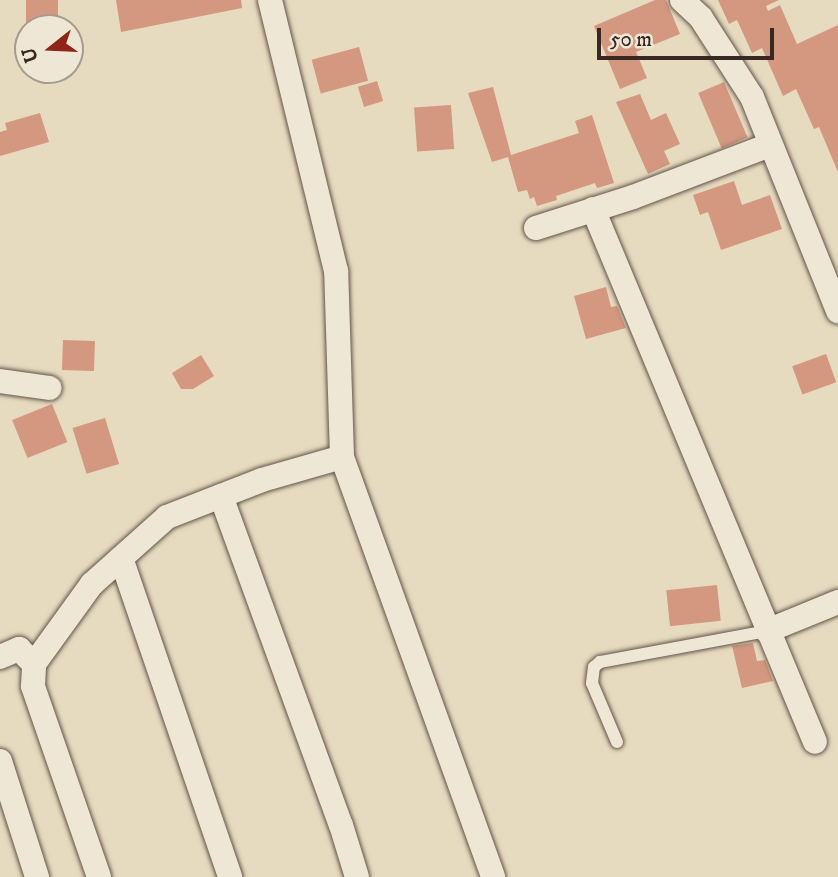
<!DOCTYPE html>
<style>
body{margin:0}
#map{position:relative;width:838px;height:877px;overflow:hidden;background:#e6dabf;font-family:"IM FELL DW Pica",serif}
div>[style]{position:absolute}
[style*='--x']{left:calc(var(--x)*1px);top:calc(var(--y)*1px);width:calc(var(--w)*1px);rotate:calc(var(--a)*1deg)}
.building>*{inset:0;background:#d49780;transform-origin:0 0}
.roads{filter:drop-shadow(0 0 2px #645448) drop-shadow(0 0 2px #645448)}
.lane>*{height:12px;margin:-6px;padding:0 6px;transform-origin:6px;border-radius:6px;background:#efe7d5}
.street>*{height:24px;margin:-12px;padding:0 12px;transform-origin:12px;border-radius:12px;background:#efe7d5}
span{translate:-50% -50%;white-space:nowrap;text-align:center;line-height:1.15;-webkit-text-stroke:5px #efe7d5;paint-order:stroke}
.north{position:absolute;left:14px;top:14px;width:70px;height:70px;box-sizing:border-box;background:#efe7d5;border:2px solid #a69b8d;border-radius:50%;rotate:252deg;font-size:19px;font-weight:700;line-height:28px;text-align:center;color:#382821}
.north::after{content:'';display:block;margin:auto;width:24px;height:32px;background:#8f2418;clip-path:polygon(50% 0,100% 100%,50% 72%,0 100%)}
.scale{position:absolute;left:597px;top:28px;width:177px;height:32px;box-sizing:border-box;border:4px solid #382821;border-top:0;padding-left:9px;font-size:21px;line-height:24px;white-space:nowrap;color:#382821;-webkit-text-stroke:5px #efe7d5;paint-order:stroke}
</style>
<div id="map">
<div class="building">
<div style="left:26px;top:0;width:32px;height:28px"></div>
<div style="clip-path:polygon(116px 0,241px 0,242px 8px,121px 32px)"></div>
<div style="clip-path:polygon(655px 0,666px 0,680px 34px,636px 52px,647px 78px,620px 89px,594px 26px)"></div>
<div style="clip-path:polygon(718px 0,779px 0,766px 6px,768px 11px,780px 5px,797px 44px,838px 25px,838px 172px,819px 127px,814px 129px,796px 89px,783px 96px,762px 48px,752px 53px,737px 20px,729px 24px)"></div>
<div style="left:359px;top:47px;width:35px;height:49px;rotate:75deg"></div>
<div style="left:377px;top:81px;width:21px;height:20px;rotate:73deg"></div>
<div style="left:724px;top:82px;width:60px;height:28px;rotate:67deg"></div>
<div style="clip-path:polygon(493px 87px,511px 155px,579px 133px,575px 121px,592px 115px,614px 183px,597px 188px,595px 183px,556px 196px,557px 200px,537px 206px,534px 197px,530px 199px,527px 190px,518px 192px,508px 157px,492px 162px,468px 93px)"></div>
<div style="clip-path:polygon(640px 94px,651px 120px,666px 113px,680px 144px,664px 151px,670px 164px,648px 174px,616px 102px)"></div>
<div style="left:451px;top:105px;width:44px;height:37px;rotate:86deg"></div>
<div style="clip-path:polygon(40px 113px,49px 142px,0 156px,0 132px,7px 130px,5px 123px)"></div>
<div style="clip-path:polygon(734px 181px,742px 205px,770px 195px,782px 229px,721px 250px,708px 212px,700px 215px,693px 195px)"></div>
<div style="clip-path:polygon(606px 287px,611px 307px,617px 306px,626px 328px,586px 339px,574px 296px)"></div>
<div style="left:63px;top:340px;width:32px;height:30px;rotate:2deg"></div>
<div style="left:826px;top:354px;width:30px;height:36px;rotate:70deg"></div>
<div style="clip-path:polygon(201px 355px,214px 376px,193px 389px,181px 389px,172px 373px)"></div>
<div style="left:52px;top:404px;width:41px;height:43px;rotate:68deg"></div>
<div style="left:105px;top:418px;width:48px;height:34px;rotate:73deg"></div>
<div style="left:717px;top:585px;width:36px;height:51px;rotate:84deg"></div>
<div style="clip-path:polygon(753px 643px,757px 661px,765px 660px,773px 681px,742px 688px,732px 646px)"></div>
</div>
<div class="roads">
<div class="lane">
<div style="--x:617;--y:742;--w:64;--a:-113"></div>
<div style="--x:592;--y:683;--w:16;--a:-83"></div>
<div style="--x:594;--y:667;--w:8;--a:-40"></div>
<div style="--x:600;--y:662;--w:170;--a:-10.5"></div>
</div>
<div class="street">
<div style="--x:682;--y:0;--w:26;--a:43"></div>
<div style="--x:701;--y:18;--w:94;--a:57.2"></div>
<div style="--x:752;--y:97;--w:231;--a:68.1"></div>
<div style="--x:593;--y:209;--w:577;--a:67.39"></div>
<div style="--x:536;--y:228;--w:102;--a:-17.7"></div>
<div style="--x:633;--y:197;--w:147;--a:-20.8"></div>
<div style="--x:0;--y:381;--w:50;--a:8"></div>
<div style="--x:342;--y:457;--w:446;--a:70.2"></div>
<div style="--x:221;--y:496;--w:350;--a:70"></div>
<div style="--x:341;--y:825;--w:54;--a:72.9"></div>
<div style="--x:121;--y:558;--w:337;--a:71.1"></div>
<div style="--x:767;--y:631;--w:77;--a:-22.2"></div>
<div style="--x:0;--y:657;--w:21;--a:-23"></div>
<div style="--x:19;--y:649;--w:21;--a:45"></div>
<div style="--x:0;--y:761;--w:122;--a:72.3"></div>
<div style="--x:99;--y:877;--w:202;--a:-109.1"></div>
<div style="--x:33;--y:686;--w:22;--a:-87"></div>
<div style="--x:34;--y:664;--w:99;--a:-54.1"></div>
<div style="--x:92;--y:584;--w:101;--a:-41.8"></div>
<div style="--x:167;--y:517;--w:102;--a:-21.3"></div>
<div style="--x:262;--y:480;--w:83;--a:-16"></div>
<div style="--x:342;--y:457;--w:186;--a:-91.8"></div>
<div style="--x:336;--y:271;--w:279;--a:-103.7"></div>
</div>
</div>
<div class="north">U</div>
<div class="scale">50 m</div>
</div>
